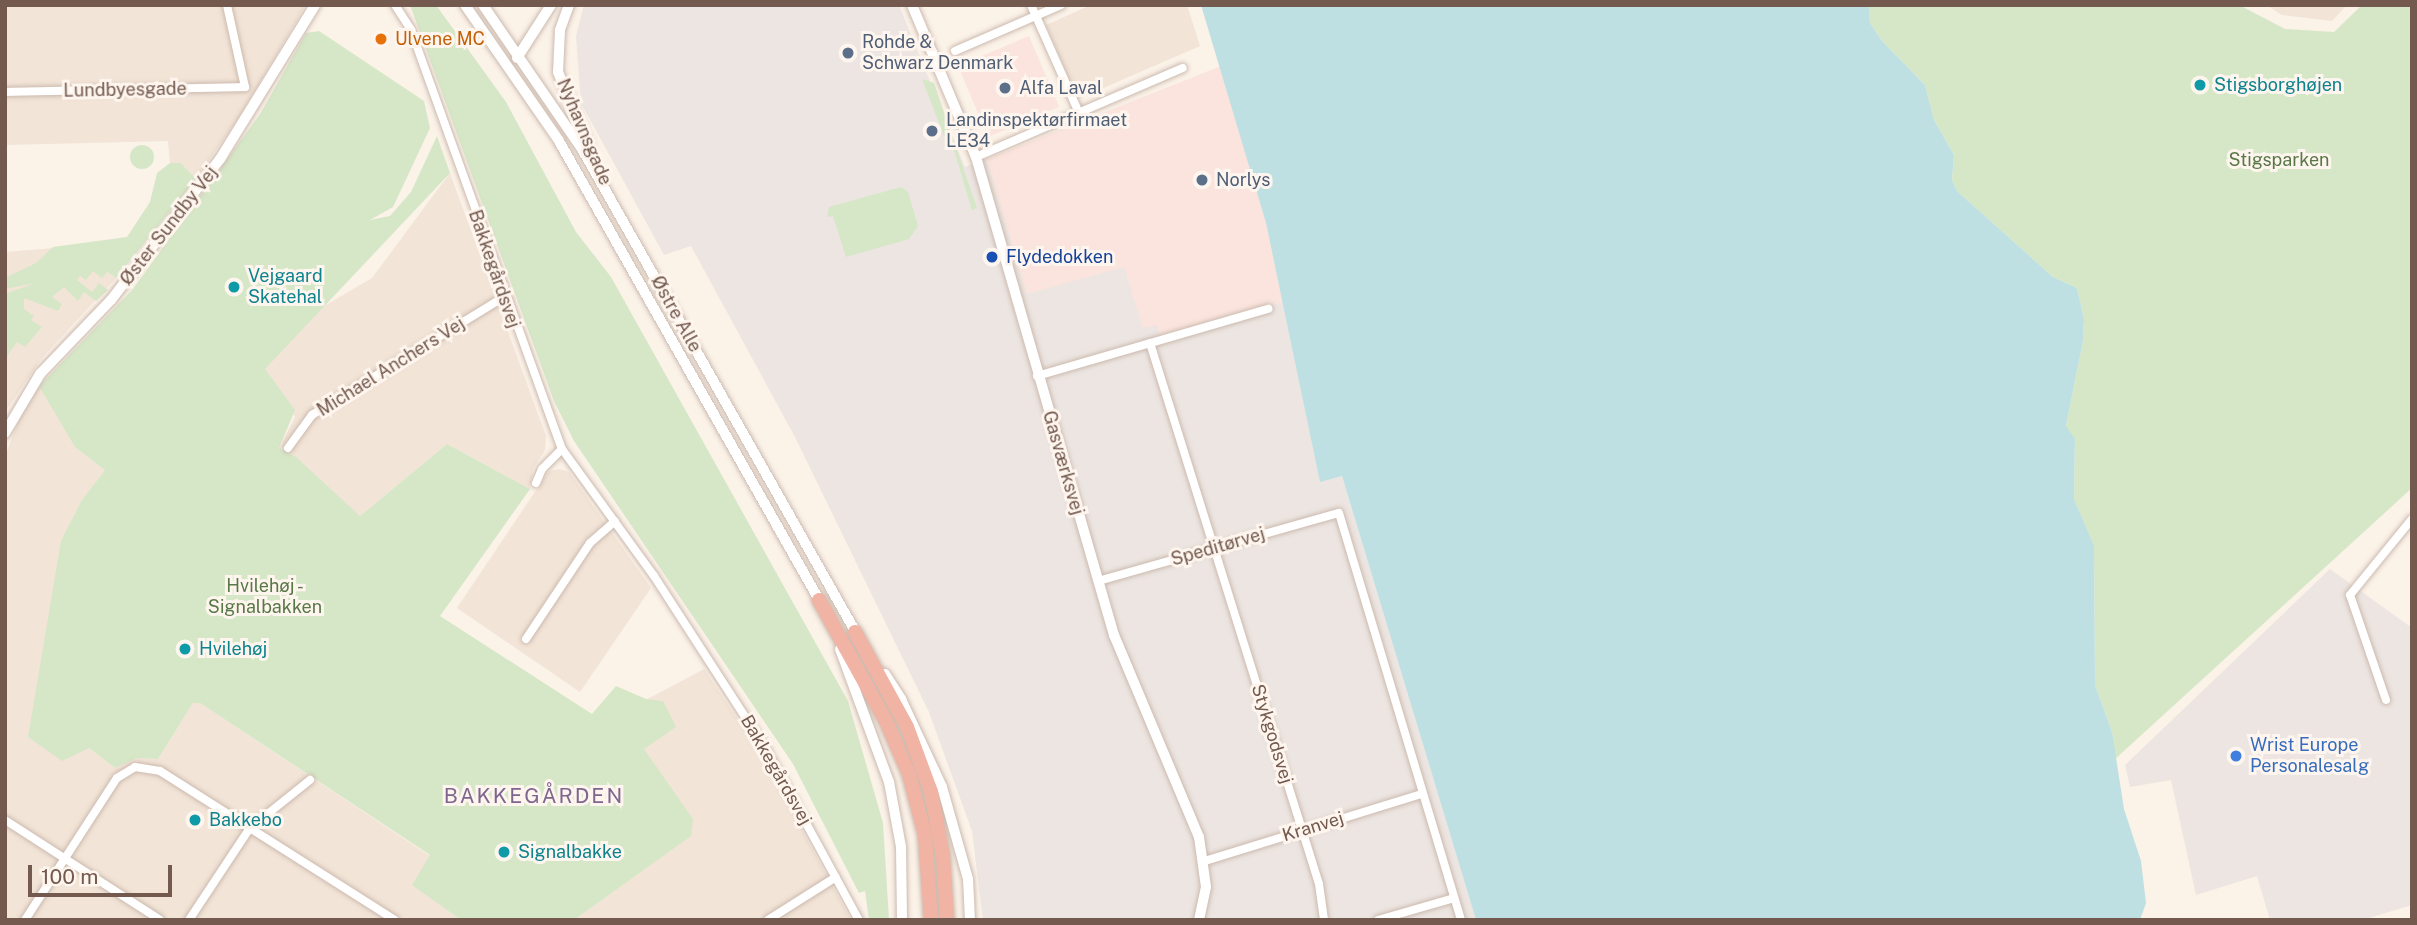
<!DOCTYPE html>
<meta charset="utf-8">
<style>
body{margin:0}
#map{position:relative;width:2417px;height:925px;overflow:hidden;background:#fbf2e8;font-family:"Public Sans",sans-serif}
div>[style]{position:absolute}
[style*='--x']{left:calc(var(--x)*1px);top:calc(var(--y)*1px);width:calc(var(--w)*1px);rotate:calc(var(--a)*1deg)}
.residential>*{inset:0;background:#f2e4d7}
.commercial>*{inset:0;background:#fae4dd;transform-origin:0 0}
.industrial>*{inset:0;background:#ece5e1}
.green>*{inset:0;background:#d6e7c7}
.round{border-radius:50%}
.water>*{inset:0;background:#bee0e3}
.roads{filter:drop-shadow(0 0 2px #ccbaaf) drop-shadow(0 0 2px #ccbaaf)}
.street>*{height:8px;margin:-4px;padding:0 4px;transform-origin:4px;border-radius:4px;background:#fff}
.secondary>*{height:10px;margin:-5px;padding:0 5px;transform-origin:5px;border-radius:5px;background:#fff}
.highway>*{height:14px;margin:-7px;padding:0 7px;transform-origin:7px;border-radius:7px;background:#f0b3a4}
.dots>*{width:19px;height:19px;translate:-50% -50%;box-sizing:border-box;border:4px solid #fef6ee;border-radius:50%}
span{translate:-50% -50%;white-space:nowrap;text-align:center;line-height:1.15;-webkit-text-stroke:6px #fef6ee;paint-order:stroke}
.food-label{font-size:18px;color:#c56008}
.left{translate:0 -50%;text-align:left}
.service-label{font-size:18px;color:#4e5e75}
.culture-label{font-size:18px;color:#0d838f}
.street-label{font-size:18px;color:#73594e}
.park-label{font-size:18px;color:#587847}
.transit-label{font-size:18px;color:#164399}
.shop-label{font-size:18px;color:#366cbe}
.quarter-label{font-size:21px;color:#7e668e;letter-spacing:2px}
.frame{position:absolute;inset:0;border:7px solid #73594e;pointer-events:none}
.scale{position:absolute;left:28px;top:865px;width:144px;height:32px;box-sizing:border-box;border:4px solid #73594e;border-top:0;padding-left:9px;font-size:21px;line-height:24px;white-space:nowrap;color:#73594e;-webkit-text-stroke:5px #fef6ee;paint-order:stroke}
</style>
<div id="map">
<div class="residential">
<div style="clip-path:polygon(5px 5px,306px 5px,239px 117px,196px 179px,181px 163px,170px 163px,168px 141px,5px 145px)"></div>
<div style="clip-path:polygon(1091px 5px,1187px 5px,1200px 46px,1078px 99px,1046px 25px)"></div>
<div style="clip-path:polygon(2266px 5px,2347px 5px,2332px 21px,2282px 15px)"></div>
<div style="clip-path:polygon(450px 173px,546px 436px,545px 450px,533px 469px,530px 489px,447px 444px,360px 516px,279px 448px,295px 417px,264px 369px,309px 315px,372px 278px)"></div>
<div style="clip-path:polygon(67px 247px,116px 278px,41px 359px,5px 412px,5px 252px)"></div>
<div style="clip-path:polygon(39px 386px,55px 404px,75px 447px,106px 469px,82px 501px,89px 748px,115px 768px,137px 758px,158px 759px,193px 703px,200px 703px,430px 856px,413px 885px,461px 920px,5px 920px,5px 456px,25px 405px)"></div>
<div style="clip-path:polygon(560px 469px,569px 472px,651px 588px,580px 692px,457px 608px,549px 471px)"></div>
<div style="clip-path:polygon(704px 669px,761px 755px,851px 920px,574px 920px,690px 836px,639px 742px,644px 701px)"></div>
</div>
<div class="commercial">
<div style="left:1029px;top:36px;width:77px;height:77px;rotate:67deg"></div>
<div style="clip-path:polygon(1221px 66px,1266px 223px,1283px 302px,1160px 337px,1143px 328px,1124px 268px,1027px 295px,987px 159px)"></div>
</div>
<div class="industrial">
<div style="clip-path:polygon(584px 5px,899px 5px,965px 167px,987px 159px,1027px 294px,1124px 267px,1143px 328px,1157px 325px,1160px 336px,1283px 302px,1320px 481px,1342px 476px,1476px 920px,983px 920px,972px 831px,929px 712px,795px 437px,691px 246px,664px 255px,581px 103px,576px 36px)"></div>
<div style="clip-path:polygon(2330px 569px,2412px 628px,2412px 905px,2362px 920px,2270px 920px,2257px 876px,2196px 895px,2171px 780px,2130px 787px,2125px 765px)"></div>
</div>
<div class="green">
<div style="clip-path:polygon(410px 5px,436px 5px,506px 102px,576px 232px,611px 277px,848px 701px,883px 823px,889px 920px,869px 920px,865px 891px,859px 893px,793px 764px,574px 441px,554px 401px)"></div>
<div style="clip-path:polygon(1869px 5px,2239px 5px,2285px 29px,2334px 32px,2362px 5px,2412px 5px,2412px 488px,2114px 760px,2112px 732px,2095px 685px,2094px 547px,2074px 499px,2075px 447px,2066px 426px,2083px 341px,2084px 319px,2077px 288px,2053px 277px,1957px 191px,1952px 180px,1954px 155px,1934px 120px,1925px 85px,1882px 41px,1870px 23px)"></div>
<div style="clip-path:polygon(319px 31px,424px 101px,430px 128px,393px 207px,370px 220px,390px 216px,411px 192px,437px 136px,450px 173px,265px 369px,295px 410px,279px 448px,296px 457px,360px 516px,447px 444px,530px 489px,440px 616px,592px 714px,616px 686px,646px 699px,663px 701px,676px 727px,644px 749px,693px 819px,691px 836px,574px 920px,461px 920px,412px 885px,430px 855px,200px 703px,193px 703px,158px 759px,137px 758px,115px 768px,89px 748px,62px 761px,28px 737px,61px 541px,82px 500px,105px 470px,75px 447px,39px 386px,133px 289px,260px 114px,306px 33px)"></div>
<div style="clip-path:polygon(922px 79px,934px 83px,977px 208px,972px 210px,951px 140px,946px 141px)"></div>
<div class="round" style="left:130px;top:145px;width:24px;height:24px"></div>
<div style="clip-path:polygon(170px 163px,181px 163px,196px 179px,116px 278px,107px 272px,102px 278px,93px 271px,86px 280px,80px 276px,77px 280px,92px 292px,99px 283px,108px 290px,96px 301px,84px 292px,78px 301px,64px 287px,52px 297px,62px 304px,58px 311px,24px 298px,24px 309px,34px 316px,31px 320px,42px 327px,25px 347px,17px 342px,5px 359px,5px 294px,35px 283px,5px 289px,5px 278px,36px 263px,53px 247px,127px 237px,150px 202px,157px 173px)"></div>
<div style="clip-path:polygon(901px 187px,908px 192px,918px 226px,909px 239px,846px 257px,833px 216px,827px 217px,829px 207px)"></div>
</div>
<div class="water">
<div style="clip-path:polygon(1201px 5px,1869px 5px,1870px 23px,1882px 41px,1925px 85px,1934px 120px,1954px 155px,1952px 180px,1957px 191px,2053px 277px,2077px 288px,2084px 319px,2083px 341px,2066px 426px,2075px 439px,2074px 499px,2094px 546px,2095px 685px,2112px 732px,2124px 809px,2141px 861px,2146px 903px,2140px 920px,1476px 920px,1342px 476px,1320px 482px,1266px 223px)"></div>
</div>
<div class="roads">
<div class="street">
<div style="--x:395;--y:5;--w:30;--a:57"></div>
<div style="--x:411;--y:30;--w:445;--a:70.2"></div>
<div style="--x:562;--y:449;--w:157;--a:54.1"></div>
<div style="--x:654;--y:576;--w:202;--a:57.1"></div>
<div style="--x:764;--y:746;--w:198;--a:61.4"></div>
<div style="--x:1031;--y:5;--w:118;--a:66"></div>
<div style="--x:955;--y:51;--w:116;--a:-23.5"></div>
<div style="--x:5;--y:92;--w:240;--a:-1.2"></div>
<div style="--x:245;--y:87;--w:84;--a:-102.4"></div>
<div style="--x:976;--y:157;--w:225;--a:-23.3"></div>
<div style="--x:1150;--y:343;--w:567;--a:72.65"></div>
<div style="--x:1319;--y:884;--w:36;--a:82"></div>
<div style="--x:1037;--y:376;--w:241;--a:-16.2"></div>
<div style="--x:288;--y:448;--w:41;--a:-54"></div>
<div style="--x:312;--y:415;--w:225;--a:-31.6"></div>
<div style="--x:536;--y:483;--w:15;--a:-67"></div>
<div style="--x:542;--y:469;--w:28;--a:-45"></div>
<div style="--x:1098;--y:581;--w:250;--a:-15.8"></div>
<div style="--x:1339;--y:513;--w:425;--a:73.3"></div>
<div style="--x:526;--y:639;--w:115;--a:-56.3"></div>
<div style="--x:590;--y:543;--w:33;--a:-41"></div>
<div style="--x:2386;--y:700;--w:111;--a:-108.9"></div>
<div style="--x:2350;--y:595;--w:98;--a:-50.8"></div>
<div style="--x:5;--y:820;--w:184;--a:32.8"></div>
<div style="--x:1205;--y:861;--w:226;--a:-17.2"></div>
<div style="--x:25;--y:920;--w:169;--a:-57.1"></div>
<div style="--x:117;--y:778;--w:21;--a:-31"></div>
<div style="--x:135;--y:767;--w:25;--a:9"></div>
<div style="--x:160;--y:771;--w:278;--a:32.4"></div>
<div style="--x:189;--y:920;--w:110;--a:-56.5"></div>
<div style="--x:250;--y:828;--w:77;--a:-38.7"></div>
<div style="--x:768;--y:920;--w:80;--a:-32.3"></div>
<div style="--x:1378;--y:920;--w:79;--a:-16.1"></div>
</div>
<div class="secondary">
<div style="--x:465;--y:5;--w:165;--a:55.3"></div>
<div style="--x:559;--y:141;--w:533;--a:60.45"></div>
<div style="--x:483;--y:5;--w:175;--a:55.5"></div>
<div style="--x:582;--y:149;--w:562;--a:60.47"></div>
<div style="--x:569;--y:5;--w:27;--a:110"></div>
<div style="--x:560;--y:30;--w:42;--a:92.7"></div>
<div style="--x:558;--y:72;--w:82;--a:67.8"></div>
<div style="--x:912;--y:5;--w:165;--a:67.2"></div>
<div style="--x:976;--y:157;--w:498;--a:73.9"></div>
<div style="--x:1114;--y:635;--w:219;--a:67.2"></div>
<div style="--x:1199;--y:837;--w:50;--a:82"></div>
<div style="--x:1206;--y:887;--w:34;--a:102"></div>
<div style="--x:517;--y:58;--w:63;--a:-57.3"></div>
<div style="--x:5;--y:433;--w:69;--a:-59.3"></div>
<div style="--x:40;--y:374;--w:103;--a:-46.2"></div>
<div style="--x:111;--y:300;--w:178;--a:-52.3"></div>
<div style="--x:220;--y:159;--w:181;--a:-58.3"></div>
<div style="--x:840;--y:649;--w:142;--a:69.8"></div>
<div style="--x:889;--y:782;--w:66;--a:79.5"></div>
<div style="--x:901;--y:847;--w:73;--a:89.2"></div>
<div style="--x:885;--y:674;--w:30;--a:57"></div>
<div style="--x:901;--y:699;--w:97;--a:65"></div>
<div style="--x:942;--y:787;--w:96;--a:74.2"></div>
<div style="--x:968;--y:879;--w:41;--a:87.2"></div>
</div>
<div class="highway">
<div style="--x:819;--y:600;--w:138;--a:61"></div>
<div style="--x:886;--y:721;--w:58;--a:66.5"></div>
<div style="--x:909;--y:774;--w:63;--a:75.3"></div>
<div style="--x:925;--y:835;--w:85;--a:86"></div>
<div style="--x:855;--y:632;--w:108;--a:61.3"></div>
<div style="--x:907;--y:727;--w:69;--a:69.7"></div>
<div style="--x:931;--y:792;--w:65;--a:79.4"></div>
<div style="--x:943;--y:856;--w:64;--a:86.4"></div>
</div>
</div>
<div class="dots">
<div style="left:381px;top:39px;background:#e8710a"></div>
<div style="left:848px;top:53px;background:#5c6f8a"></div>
<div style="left:2200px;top:85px;background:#0f9aa8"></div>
<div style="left:1005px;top:88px;background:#5c6f8a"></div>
<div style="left:932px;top:131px;background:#5c6f8a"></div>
<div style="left:1202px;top:180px;background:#5c6f8a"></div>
<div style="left:992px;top:257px;background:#1a4fb4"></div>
<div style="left:234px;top:287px;background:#0f9aa8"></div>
<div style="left:185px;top:649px;background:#0f9aa8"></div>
<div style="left:2236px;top:756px;background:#3f7fe0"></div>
<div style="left:195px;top:820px;background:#0f9aa8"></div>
<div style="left:504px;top:852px;background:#0f9aa8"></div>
</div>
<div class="food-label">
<span class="left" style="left:395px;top:39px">Ulvene MC</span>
</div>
<div class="service-label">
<span class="left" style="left:862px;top:53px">Rohde &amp;<br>Schwarz Denmark</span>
<span class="left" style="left:1019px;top:88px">Alfa Laval</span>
<span class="left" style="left:946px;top:131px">Landinspektørfirmaet<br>LE34</span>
<span class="left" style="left:1216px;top:180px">Norlys</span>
</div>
<div class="culture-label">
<span class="left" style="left:2214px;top:85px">Stigsborghøjen</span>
<span class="left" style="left:248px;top:287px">Vejgaard<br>Skatehal</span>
<span class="left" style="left:199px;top:649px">Hvilehøj</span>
<span class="left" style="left:209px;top:820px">Bakkebo</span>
<span class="left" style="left:518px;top:852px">Signalbakke</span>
</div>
<div class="street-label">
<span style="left:125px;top:90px;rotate:-1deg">Lundbyesgade</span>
<span style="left:584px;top:132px;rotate:67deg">Nyhavnsgade</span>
<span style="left:169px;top:226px;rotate:-52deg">Øster Sundby Vej</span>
<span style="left:494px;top:269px;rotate:71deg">Bakkegårdsvej</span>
<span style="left:676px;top:314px;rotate:61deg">Østre Alle</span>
<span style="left:391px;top:367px;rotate:-32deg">Michael Anchers Vej</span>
<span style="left:1063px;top:463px;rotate:74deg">Gasværksvej</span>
<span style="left:1218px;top:547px;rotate:-16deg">Speditørvej</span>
<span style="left:1272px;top:734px;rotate:73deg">Stykgodsvej</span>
<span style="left:776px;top:770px;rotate:60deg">Bakkegårdsvej</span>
<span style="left:1313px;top:827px;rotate:-17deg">Kranvej</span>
</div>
<div class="park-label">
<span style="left:2279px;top:160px">Stigsparken</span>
<span style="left:265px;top:597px">Hvilehøj -<br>Signalbakken</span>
</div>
<div class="transit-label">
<span class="left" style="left:1006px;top:257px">Flydedokken</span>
</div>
<div class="shop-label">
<span class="left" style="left:2250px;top:756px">Wrist Europe<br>Personalesalg</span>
</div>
<div class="quarter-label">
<span style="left:534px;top:796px">BAKKEGÅRDEN</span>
</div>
<div class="frame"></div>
<div class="scale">100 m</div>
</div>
